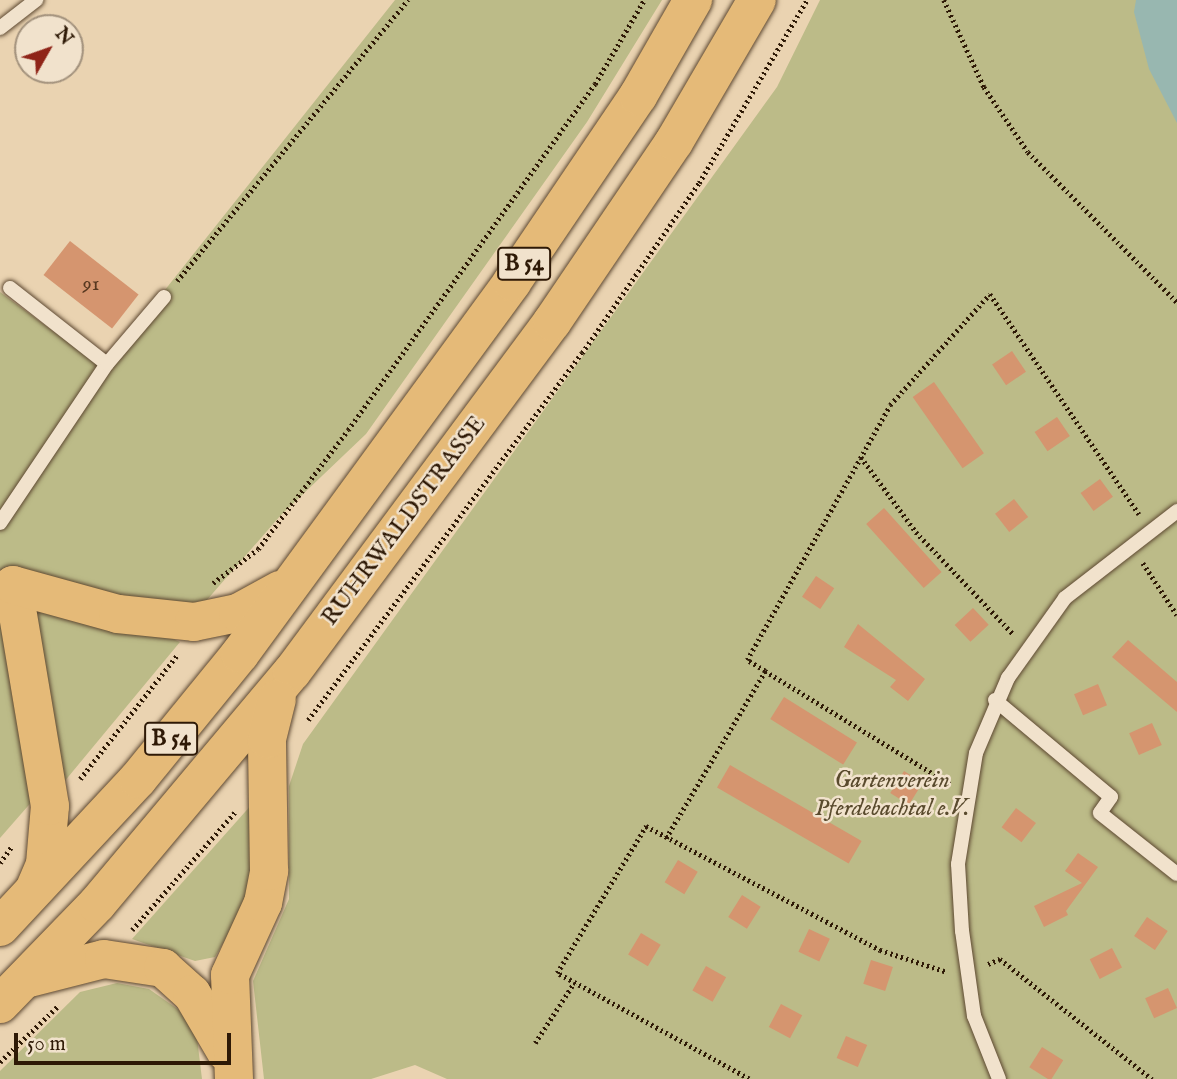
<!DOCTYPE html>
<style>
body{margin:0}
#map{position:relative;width:1177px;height:1079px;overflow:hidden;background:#ead3b1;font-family:"IM FELL English",serif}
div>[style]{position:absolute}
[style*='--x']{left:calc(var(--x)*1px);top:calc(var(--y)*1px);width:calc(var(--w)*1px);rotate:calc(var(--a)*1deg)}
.green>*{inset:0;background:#bcbb88}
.water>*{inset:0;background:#98b7b0}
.building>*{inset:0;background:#d5956f;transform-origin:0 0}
.path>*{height:4.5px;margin-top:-2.25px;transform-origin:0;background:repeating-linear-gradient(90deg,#2e1906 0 2px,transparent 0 5.5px)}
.roads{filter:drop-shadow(0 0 2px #5d4831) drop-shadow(0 0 2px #5d4831)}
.service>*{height:14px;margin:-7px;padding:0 7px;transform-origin:7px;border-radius:7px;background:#f1e2cc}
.trunk>*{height:38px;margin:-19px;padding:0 19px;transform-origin:19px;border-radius:19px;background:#e5ba78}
span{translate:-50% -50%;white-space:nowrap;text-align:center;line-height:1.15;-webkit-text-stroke:5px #f1e2cc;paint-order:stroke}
.number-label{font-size:21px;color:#583820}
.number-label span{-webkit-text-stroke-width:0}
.shield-label span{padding:2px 5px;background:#f1e2cc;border:2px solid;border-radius:5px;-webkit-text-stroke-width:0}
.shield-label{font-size:23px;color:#2e1906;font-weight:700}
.street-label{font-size:24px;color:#2e1906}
.park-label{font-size:24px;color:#594a2d;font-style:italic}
.north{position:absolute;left:14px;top:14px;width:70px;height:70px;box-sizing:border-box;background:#f1e2cc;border:2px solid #a3927d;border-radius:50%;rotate:50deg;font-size:19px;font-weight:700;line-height:28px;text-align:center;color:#2e1906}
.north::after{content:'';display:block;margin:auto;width:24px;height:32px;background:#8f2418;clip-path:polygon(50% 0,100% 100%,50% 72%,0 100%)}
.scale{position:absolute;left:14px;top:1033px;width:217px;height:32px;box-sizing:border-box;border:4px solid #2e1906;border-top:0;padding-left:9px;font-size:21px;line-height:24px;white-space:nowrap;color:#2e1906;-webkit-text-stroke:5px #f1e2cc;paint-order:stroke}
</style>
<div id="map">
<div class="green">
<div style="clip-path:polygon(395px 0,662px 0,587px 122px,366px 434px,280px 516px,173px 639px,180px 642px,59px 788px,56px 774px,0 838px,0 292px,103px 368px)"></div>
<div style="clip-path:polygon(820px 0,1177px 0,1177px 1079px,447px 1079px,415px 1065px,371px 1079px,264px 1079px,253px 981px,289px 899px,289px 786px,303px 744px,777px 87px)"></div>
<div style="clip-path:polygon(253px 803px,257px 886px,215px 957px,195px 961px,132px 939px)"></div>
<div style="clip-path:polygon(117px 983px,149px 989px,179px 1010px,197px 1038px,202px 1079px,0 1079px,0 1071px,80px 992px)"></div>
</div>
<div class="water">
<div style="clip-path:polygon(1136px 0,1177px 0,1177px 123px,1149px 69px,1134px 12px)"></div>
</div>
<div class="building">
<div style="left:70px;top:241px;width:87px;height:43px;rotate:38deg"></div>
<div style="left:1012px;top:351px;width:25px;height:24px;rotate:56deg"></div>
<div style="left:934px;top:382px;width:87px;height:26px;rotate:55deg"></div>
<div style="left:1057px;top:417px;width:23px;height:27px;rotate:56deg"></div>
<div style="left:1100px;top:479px;width:22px;height:24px;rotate:54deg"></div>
<div style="left:1014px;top:499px;width:23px;height:24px;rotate:52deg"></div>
<div style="left:884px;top:508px;width:86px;height:24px;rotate:48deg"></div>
<div style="left:816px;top:576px;width:22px;height:25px;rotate:34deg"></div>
<div style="left:973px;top:608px;width:23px;height:25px;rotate:47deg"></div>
<div style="clip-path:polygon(858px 624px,925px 679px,908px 701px,890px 687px,896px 680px,844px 647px)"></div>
<div style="clip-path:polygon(1128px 640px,1177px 682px,1177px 712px,1112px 657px)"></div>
<div style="left:1098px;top:684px;width:23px;height:26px;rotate:67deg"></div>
<div style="left:784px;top:697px;width:86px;height:26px;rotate:32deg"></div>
<div style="left:1152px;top:723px;width:24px;height:25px;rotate:66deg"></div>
<div style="left:730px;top:765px;width:152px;height:26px;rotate:30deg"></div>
<div style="left:904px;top:771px;width:22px;height:26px;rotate:32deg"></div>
<div style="left:1016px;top:808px;width:25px;height:24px;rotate:37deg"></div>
<div style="clip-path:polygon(1078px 853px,1098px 867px,1066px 911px,1068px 915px,1044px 927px,1034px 906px,1082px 883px,1065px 871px)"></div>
<div style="left:678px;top:860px;width:23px;height:26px;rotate:31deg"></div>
<div style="left:742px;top:895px;width:22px;height:26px;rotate:32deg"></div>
<div style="left:1147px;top:917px;width:25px;height:23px;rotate:34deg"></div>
<div style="left:809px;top:929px;width:23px;height:25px;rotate:25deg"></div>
<div style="left:641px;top:933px;width:23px;height:25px;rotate:31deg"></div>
<div style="left:1112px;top:948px;width:22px;height:25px;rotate:63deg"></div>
<div style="left:871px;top:960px;width:23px;height:25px;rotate:18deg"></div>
<div style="left:706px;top:966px;width:23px;height:28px;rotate:29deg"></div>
<div style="left:1168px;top:988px;width:22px;height:25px;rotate:66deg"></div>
<div style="left:781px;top:1004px;width:24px;height:26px;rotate:28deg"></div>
<div style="left:846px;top:1036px;width:23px;height:24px;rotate:23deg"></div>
<div style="left:1042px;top:1047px;width:25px;height:24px;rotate:32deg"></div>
</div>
<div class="path">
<div style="--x:944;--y:0;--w:96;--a:65.3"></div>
<div style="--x:984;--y:87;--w:78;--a:55.9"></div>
<div style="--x:1028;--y:152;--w:211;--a:45.2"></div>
<div style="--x:177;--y:281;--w:364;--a:-50.6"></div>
<div style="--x:861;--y:457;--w:93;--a:53.7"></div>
<div style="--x:916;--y:532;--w:141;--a:46.4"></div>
<div style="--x:1143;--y:563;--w:62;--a:56.8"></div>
<div style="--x:213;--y:583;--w:56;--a:-37.1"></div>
<div style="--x:258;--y:549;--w:149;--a:-52.9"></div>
<div style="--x:348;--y:430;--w:425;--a:-54.5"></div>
<div style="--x:595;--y:84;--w:97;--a:-59.7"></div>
<div style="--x:765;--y:671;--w:217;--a:31.4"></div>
<div style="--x:308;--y:720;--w:458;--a:-53.3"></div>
<div style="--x:582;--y:353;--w:206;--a:-55.5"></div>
<div style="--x:699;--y:183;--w:212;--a:-59.5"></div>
<div style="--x:80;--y:779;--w:159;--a:-51.9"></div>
<div style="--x:666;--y:838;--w:194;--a:-59.3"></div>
<div style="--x:765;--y:671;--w:21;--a:-149"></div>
<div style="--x:747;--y:660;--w:292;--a:-60.7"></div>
<div style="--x:890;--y:405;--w:149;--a:-48"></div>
<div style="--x:990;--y:294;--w:266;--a:55.9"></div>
<div style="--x:0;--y:863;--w:21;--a:-55"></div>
<div style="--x:132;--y:930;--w:157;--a:-48.9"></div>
<div style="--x:988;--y:964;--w:13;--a:-23"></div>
<div style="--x:1000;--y:959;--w:194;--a:38.3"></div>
<div style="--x:535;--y:1043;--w:72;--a:-57"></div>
<div style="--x:0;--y:1062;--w:81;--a:-44"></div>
<div style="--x:749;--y:1079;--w:219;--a:-151.1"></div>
<div style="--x:557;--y:973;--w:172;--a:-58.8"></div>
<div style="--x:646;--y:826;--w:265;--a:27.9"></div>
<div style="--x:880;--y:950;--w:71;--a:18.2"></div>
</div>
<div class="roads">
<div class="service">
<div style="--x:0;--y:28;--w:46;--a:-37.9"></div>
<div style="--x:10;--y:288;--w:123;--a:38.1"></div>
<div style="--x:0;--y:523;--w:192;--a:-56.1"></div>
<div style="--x:107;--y:364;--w:88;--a:-49.6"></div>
<div style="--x:995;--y:700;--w:151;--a:39.9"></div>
<div style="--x:1111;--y:797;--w:19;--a:125"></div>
<div style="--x:1100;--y:813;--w:98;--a:38.4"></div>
<div style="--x:999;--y:1079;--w:68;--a:-111.6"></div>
<div style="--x:974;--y:1016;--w:86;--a:-98"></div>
<div style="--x:962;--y:931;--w:67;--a:-93.4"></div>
<div style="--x:958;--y:864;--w:112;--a:-80.8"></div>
<div style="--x:976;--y:753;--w:82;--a:-66.9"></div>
<div style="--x:1008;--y:678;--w:98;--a:-54.5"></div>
<div style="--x:1065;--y:598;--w:142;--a:-37.8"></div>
</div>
<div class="trunk">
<div style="--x:35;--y:888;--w:26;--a:-67"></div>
<div style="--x:45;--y:864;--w:58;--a:-85.1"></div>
<div style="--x:50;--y:806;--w:224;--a:-99.5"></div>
<div style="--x:13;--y:585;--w:109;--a:15.4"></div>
<div style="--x:118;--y:614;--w:76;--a:6"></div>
<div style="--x:194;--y:622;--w:45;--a:-11.6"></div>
<div style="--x:238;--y:613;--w:48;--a:-28.7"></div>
<div style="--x:0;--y:927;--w:202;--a:-47"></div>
<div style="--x:138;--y:779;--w:161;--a:-50.8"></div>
<div style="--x:240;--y:654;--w:461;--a:-53.8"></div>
<div style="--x:512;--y:282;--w:225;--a:-55.9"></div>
<div style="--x:638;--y:96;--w:111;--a:-60.2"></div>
<div style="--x:25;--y:979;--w:81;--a:-14.2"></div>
<div style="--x:104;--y:959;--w:60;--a:8.7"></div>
<div style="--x:163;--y:968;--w:39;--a:42"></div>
<div style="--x:192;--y:994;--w:67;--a:59.6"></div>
<div style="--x:0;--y:1004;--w:139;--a:-45.9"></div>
<div style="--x:97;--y:904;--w:303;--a:-50"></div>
<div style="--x:292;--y:672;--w:436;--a:-53.4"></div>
<div style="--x:552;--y:322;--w:217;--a:-55.9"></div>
<div style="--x:674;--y:142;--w:164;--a:-59.7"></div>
<div style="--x:234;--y:1079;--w:104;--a:-92.2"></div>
<div style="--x:230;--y:975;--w:79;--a:-65.4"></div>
<div style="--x:263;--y:903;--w:33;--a:-79"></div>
<div style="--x:269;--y:871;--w:132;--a:-90.9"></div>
<div style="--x:267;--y:739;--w:41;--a:-76"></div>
</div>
</div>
<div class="number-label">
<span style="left:91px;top:285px">91</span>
</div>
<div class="shield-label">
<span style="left:524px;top:264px">B 54</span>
<span style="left:171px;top:739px">B 54</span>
</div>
<div class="street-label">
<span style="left:404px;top:521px;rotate:-53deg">RUHRWALDSTRASSE</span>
</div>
<div class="park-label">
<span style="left:892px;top:795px">Gartenverein<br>Pferdebachtal e.V.</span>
</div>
<div class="north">N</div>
<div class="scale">50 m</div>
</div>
